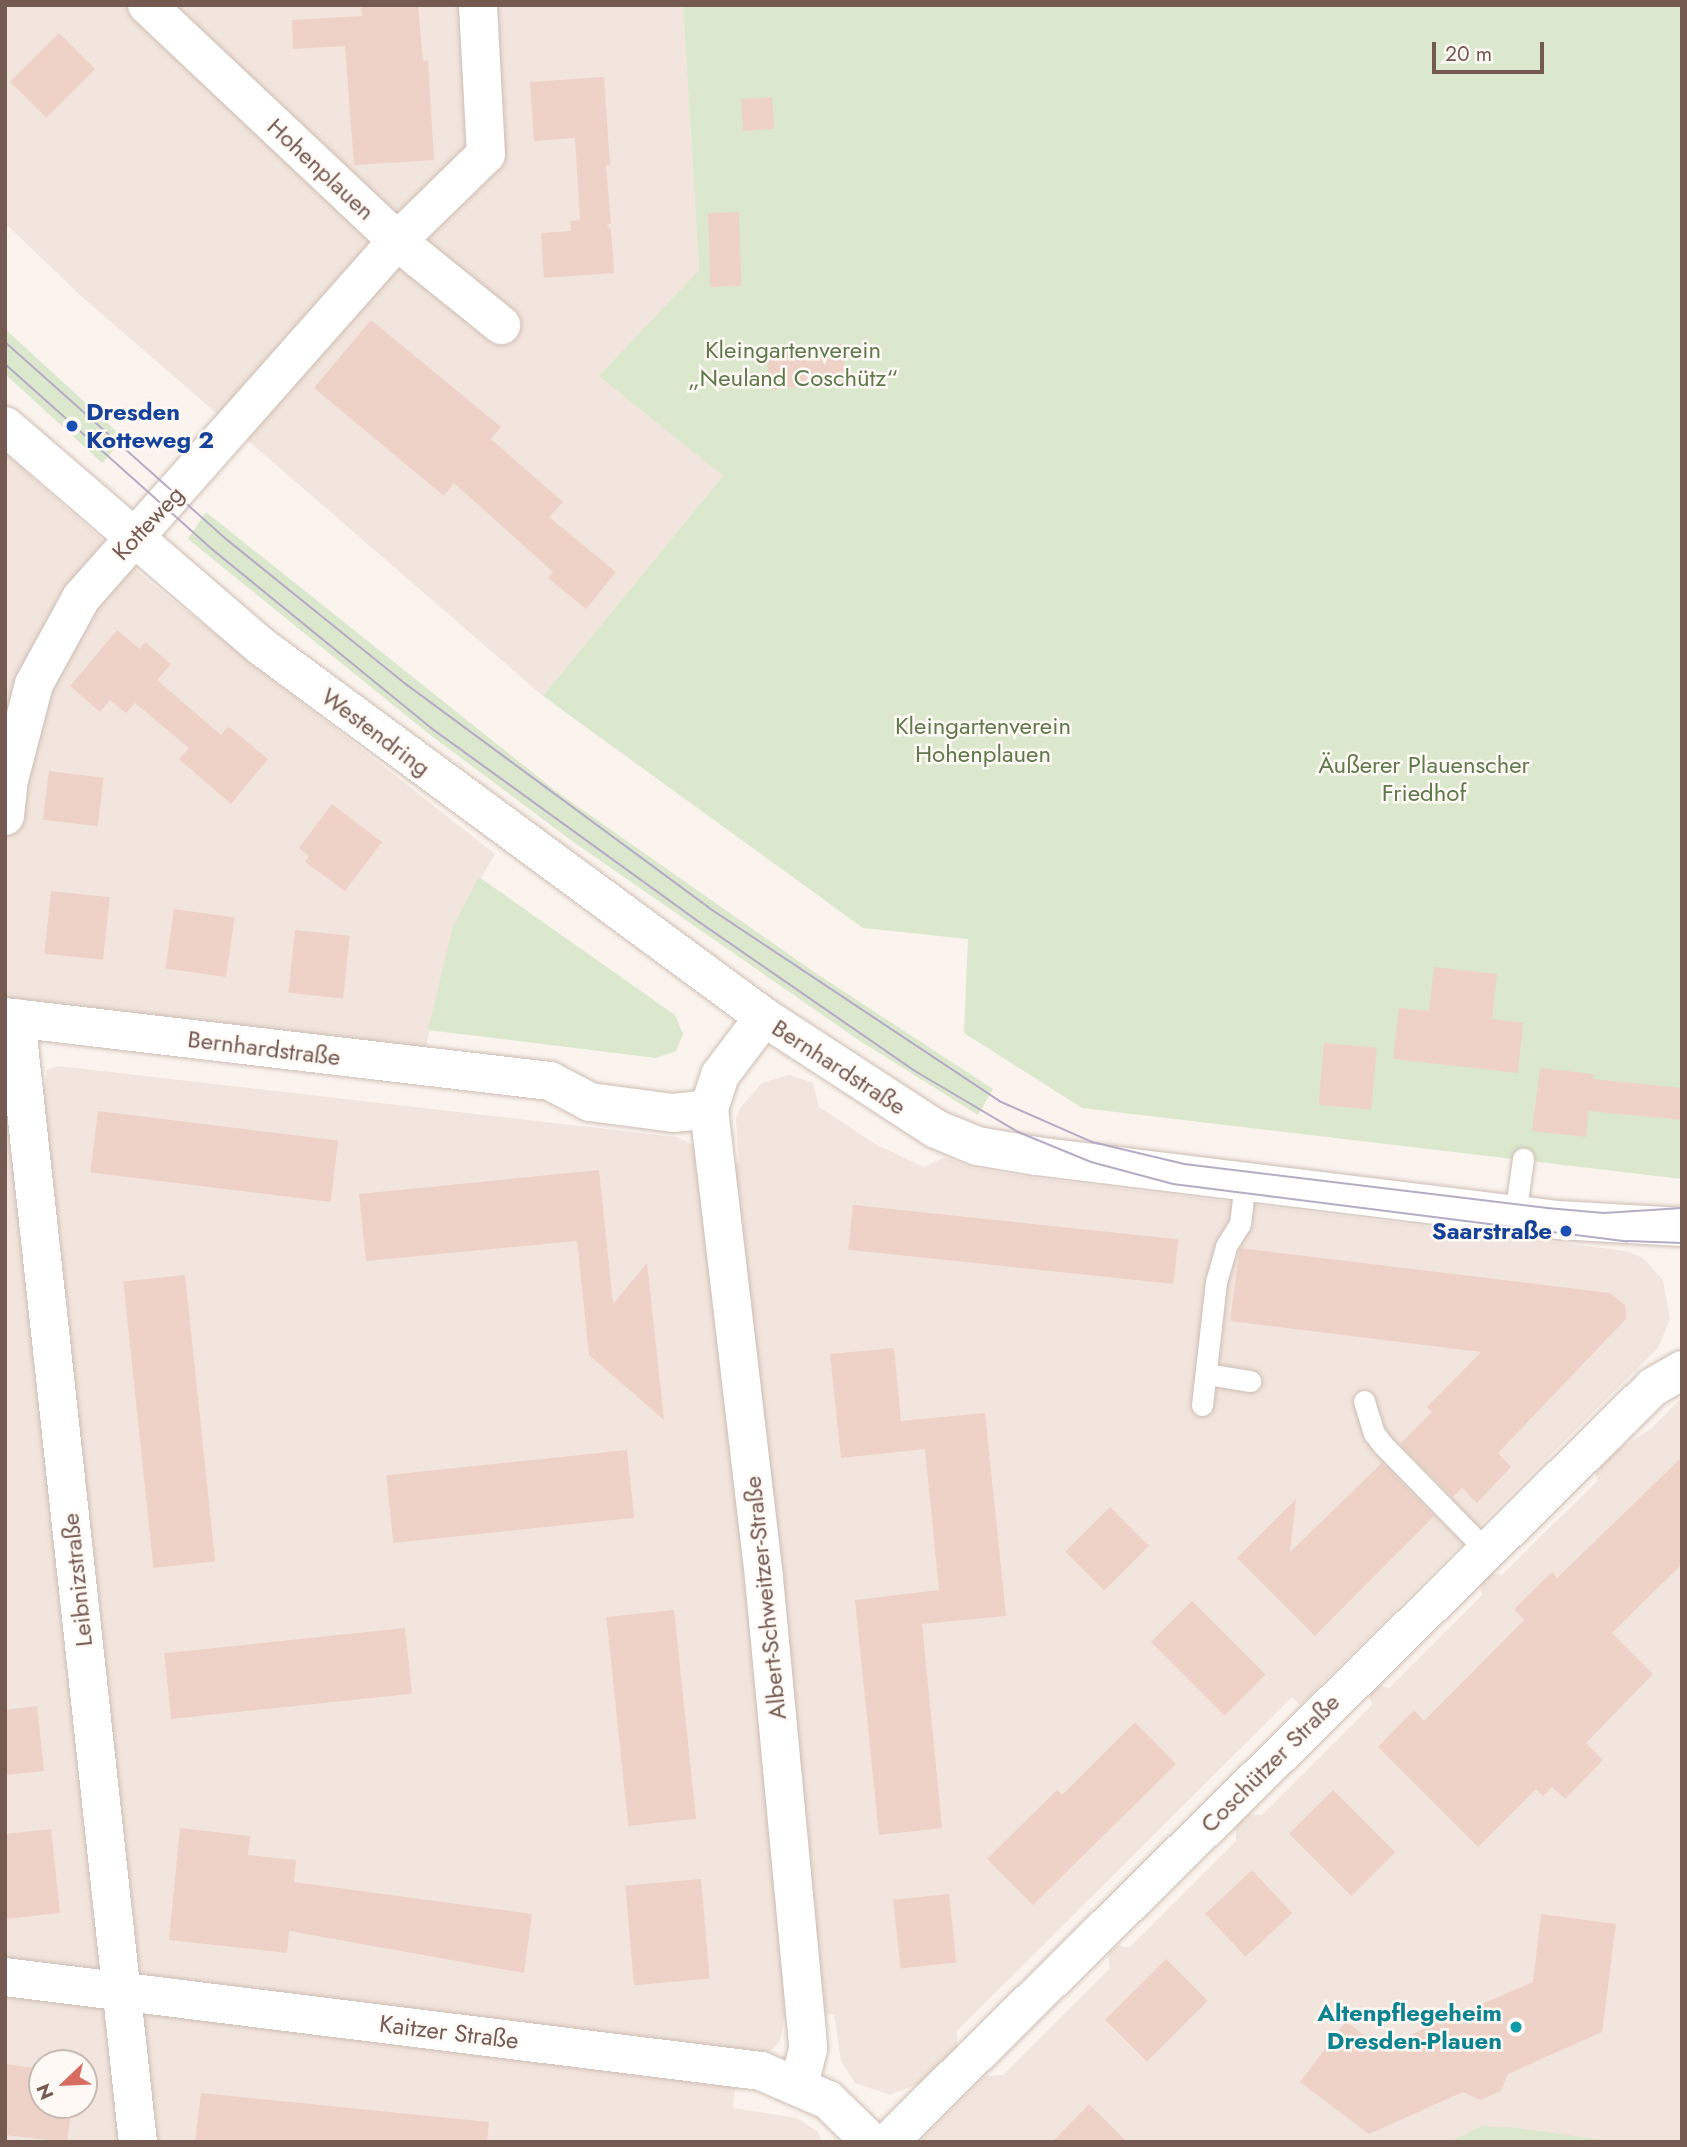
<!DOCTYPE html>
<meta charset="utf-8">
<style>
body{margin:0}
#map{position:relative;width:1687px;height:2147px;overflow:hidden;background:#fbf4ee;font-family:Jost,sans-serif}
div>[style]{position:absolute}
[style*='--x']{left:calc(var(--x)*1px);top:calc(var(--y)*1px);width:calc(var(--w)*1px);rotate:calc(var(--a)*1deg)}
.residential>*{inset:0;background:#f2e5dd}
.green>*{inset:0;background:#dbe8cd}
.building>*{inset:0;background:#eed2c8;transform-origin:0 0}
.roads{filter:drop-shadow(0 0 2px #cdbcb4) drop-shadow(0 0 2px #cdbcb4)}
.lane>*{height:21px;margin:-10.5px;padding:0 10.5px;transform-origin:10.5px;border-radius:10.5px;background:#fff}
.street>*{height:38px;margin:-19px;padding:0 19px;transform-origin:19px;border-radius:19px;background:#fff}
.secondary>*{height:38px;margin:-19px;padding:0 19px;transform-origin:19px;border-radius:19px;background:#fff}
.tram>*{height:2px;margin:-1px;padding:0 1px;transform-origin:1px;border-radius:1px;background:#b6abc5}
.dots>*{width:19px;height:19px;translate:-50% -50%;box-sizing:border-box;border:4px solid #fef9f4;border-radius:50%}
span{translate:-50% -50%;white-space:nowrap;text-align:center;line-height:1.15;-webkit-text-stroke:5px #fef9f4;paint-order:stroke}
.street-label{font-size:24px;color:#755a52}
.park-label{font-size:24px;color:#5e794b}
.transit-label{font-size:24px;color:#164399;font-weight:700}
.left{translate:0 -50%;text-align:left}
.right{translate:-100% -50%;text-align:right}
.culture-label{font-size:24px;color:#0d838f;font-weight:700}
.frame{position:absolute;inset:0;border:7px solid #755a52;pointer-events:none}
.north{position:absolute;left:28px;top:2049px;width:70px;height:70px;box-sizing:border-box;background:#fef9f4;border:2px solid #c7b9b3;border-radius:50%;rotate:247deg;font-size:19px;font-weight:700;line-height:28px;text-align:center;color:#755a52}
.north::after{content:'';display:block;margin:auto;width:24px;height:32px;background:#d76c61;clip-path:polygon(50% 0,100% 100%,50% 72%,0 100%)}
.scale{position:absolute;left:1432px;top:42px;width:112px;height:32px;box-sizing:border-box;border:4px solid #755a52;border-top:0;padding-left:9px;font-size:21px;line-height:24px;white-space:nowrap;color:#755a52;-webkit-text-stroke:5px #fef9f4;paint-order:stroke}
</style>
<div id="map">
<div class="residential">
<div style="clip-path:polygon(5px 5px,683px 5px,699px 270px,600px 376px,723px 476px,543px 696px,80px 295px,5px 223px)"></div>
<div style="clip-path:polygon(5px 453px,152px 584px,495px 854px,453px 926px,425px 1051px,5px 1001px)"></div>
<div style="clip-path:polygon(evenodd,58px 1066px,676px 1137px,694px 1145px,699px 1166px,739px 1163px,736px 1119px,740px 1108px,762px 1083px,789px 1075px,813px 1083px,819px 1107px,875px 1144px,924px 1167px,945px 1157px,972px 1168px,1034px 1178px,1626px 1251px,1643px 1258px,1663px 1280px,1670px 1319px,1658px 1348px,1300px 1705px,1292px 1697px,957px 2031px,957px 2047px,920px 2083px,890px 2095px,855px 2083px,841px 2061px,834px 2014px,784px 2018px,780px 2042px,770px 2051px,739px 2052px,733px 2108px,797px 2118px,818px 2132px,822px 2142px,5px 2142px,5px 1087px,45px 1085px,47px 1070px,58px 1066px,42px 2063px,84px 2063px,84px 2105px,42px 2105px,42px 2063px)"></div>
<div style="clip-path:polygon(1682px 1397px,1682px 2142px,1615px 2142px,1481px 2126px,1449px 2142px,919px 2142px,985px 2076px,1003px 2075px,1110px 1968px,1108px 1955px,1118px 1945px,1129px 1948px,1236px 1841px,1236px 1825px,1248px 1814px,1262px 1815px,1372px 1705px,1369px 1693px,1377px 1685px,1389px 1688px,1482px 1595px,1480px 1581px,1489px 1573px,1502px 1575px,1597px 1481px,1595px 1468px,1605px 1458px,1652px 1428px)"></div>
</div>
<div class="green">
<div style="clip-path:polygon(683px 5px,1682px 5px,1682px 1179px,1082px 1108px,964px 1033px,968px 939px,863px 928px,543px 696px,723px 476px,599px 376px,699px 270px)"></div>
<div style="clip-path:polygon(5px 329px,124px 438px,102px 463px,5px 374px)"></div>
<div style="clip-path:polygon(206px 512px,557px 792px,817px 974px,993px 1089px,978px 1115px,860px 1041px,572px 841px,429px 734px,188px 539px)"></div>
<div style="clip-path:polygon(479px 877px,675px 1015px,683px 1034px,676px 1051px,656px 1058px,428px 1030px,453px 926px)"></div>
<div style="clip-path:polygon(1481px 2126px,1519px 2128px,1615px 2142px,1449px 2142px)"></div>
</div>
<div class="building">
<div style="clip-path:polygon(361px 5px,418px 5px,423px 61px,428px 60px,434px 160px,354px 165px,345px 46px,293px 49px,292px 20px,362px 16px)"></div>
<div style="left:59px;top:33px;width:51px;height:69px;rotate:45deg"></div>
<div style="clip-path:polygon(604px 77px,610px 165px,606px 165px,611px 224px,606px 225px,611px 229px,614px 273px,544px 278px,541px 233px,571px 231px,570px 221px,580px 220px,575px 138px,534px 141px,530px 82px)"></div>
<div style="left:772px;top:97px;width:32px;height:31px;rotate:86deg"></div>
<div style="left:739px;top:212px;width:74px;height:31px;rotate:88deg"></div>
<div style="clip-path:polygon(371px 320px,501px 427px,491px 439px,563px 502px,549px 517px,616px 572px,586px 609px,548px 578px,553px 572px,454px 483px,444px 496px,314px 388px)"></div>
<div style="left:842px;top:344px;width:36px;height:77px;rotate:82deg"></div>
<div style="clip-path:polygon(117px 630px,140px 649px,145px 642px,171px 664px,157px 680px,221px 735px,228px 726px,268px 759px,231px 804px,179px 759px,189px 748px,135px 703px,126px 713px,110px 700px,100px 712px,70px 686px)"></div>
<div style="left:49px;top:771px;width:55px;height:49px;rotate:7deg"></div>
<div style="clip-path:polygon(332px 804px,382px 842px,345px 891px,305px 862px,309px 856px,299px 848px)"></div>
<div style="left:51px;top:891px;width:59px;height:63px;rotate:6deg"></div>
<div style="left:174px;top:909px;width:61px;height:60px;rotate:8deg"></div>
<div style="left:295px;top:930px;width:55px;height:63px;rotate:6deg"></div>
<div style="clip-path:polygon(1434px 967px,1497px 974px,1492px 1019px,1523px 1023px,1518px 1073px,1393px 1059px,1399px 1008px,1429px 1011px)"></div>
<div style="left:1324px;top:1043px;width:53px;height:62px;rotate:5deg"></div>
<div style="clip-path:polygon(1540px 1068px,1594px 1074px,1593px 1079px,1682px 1088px,1682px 1120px,1589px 1111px,1586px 1137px,1532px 1131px)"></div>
<div style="left:98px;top:1111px;width:242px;height:62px;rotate:7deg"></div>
<div style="clip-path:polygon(599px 1170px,613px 1304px,647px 1263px,664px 1420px,589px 1355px,577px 1241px,366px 1261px,359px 1194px)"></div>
<div style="left:853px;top:1205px;width:327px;height:45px;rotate:6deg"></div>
<div style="clip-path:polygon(1240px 1248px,1610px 1293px,1625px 1305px,1626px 1319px,1498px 1453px,1511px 1467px,1477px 1503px,1462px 1488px,1453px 1497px,1400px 1444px,1432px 1412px,1427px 1407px,1481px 1352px,1230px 1321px)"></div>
<div style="left:185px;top:1275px;width:288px;height:62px;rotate:84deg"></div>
<div style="clip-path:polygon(894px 1348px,901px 1421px,985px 1413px,1006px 1616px,922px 1624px,942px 1828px,879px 1835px,855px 1600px,939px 1590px,925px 1449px,841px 1458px,830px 1354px)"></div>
<div style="left:627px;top:1450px;width:68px;height:242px;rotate:84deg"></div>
<div style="clip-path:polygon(1682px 1457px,1682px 1564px,1612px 1633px,1653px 1674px,1586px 1743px,1603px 1760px,1565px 1799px,1552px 1787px,1543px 1796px,1536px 1789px,1478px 1847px,1378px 1747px,1414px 1710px,1424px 1721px,1524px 1620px,1514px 1609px,1552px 1572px,1557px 1578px)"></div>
<div style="clip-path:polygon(1382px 1463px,1434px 1516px,1315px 1636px,1237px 1558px,1296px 1499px,1290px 1552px)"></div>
<div style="left:1110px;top:1507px;width:55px;height:63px;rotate:45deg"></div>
<div style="left:1192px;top:1601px;width:104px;height:58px;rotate:45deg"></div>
<div style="left:674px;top:1610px;width:210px;height:68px;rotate:84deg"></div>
<div style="left:405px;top:1628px;width:66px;height:242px;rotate:84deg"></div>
<div style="clip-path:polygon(37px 1706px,44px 1771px,5px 1775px,5px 1710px)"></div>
<div style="clip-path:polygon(1135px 1722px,1176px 1764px,1033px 1905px,987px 1859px,1057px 1790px,1062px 1795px)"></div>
<div style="left:1333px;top:1790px;width:88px;height:62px;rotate:45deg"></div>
<div style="clip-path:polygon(180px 1828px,250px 1836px,248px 1855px,296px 1860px,294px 1882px,532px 1914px,524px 1973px,289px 1931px,287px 1953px,169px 1940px)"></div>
<div style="clip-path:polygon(51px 1829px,60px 1913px,5px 1919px,5px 1834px)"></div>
<div style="left:1252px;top:1870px;width:59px;height:64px;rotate:47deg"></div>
<div style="left:701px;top:1879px;width:100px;height:76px;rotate:85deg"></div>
<div style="left:949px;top:1894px;width:69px;height:56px;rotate:84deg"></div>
<div style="clip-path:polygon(1541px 1914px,1616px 1924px,1602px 2032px,1508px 2074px,1501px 2091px,1480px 2100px,1463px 2092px,1369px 2134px,1300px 2082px,1346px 2021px,1380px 2048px,1533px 1982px)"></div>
<div style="left:1166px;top:1959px;width:59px;height:86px;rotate:45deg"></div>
<div style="clip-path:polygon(5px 2064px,42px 2069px,42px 2105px,72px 2105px,67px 2142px,5px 2135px)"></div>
<div style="clip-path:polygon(201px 2093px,489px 2122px,487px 2142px,195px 2142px)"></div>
<div style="clip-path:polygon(1089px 2104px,1127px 2142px,1052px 2142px)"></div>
</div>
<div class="roads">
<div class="lane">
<div style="--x:1515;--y:1215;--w:57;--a:-81.9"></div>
<div style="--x:1207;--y:1374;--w:44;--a:9.2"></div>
<div style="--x:1364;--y:1401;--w:34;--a:73"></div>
<div style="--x:1374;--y:1433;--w:15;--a:53"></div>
<div style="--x:1383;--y:1445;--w:147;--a:45.6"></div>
<div style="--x:1202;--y:1405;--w:124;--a:-83.5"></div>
<div style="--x:1216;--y:1282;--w:37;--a:-74"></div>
<div style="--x:1226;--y:1246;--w:26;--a:-58"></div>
<div style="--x:1240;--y:1224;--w:42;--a:-83.2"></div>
</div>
<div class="street">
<div style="--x:147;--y:5;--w:344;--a:43.3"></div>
<div style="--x:397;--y:241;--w:134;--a:38.9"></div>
<div style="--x:5;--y:816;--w:36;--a:-84"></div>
<div style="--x:9;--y:780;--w:99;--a:-75.4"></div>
<div style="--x:34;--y:684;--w:98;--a:-61.3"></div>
<div style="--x:81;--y:598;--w:477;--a:-48.5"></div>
<div style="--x:397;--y:241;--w:124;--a:-44.3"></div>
<div style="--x:486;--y:154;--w:149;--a:-93.1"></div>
<div style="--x:5;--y:1017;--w:549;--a:6.7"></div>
<div style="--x:550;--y:1081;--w:45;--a:27.7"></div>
<div style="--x:590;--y:1102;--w:84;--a:7.5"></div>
<div style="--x:673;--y:1113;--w:36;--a:-6"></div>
<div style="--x:764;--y:1017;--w:73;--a:127.2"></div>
<div style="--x:720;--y:1075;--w:36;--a:108"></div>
<div style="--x:709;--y:1109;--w:472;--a:83.3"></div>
<div style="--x:764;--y:1578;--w:457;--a:84.6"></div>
<div style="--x:807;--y:2033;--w:16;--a:86"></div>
<div style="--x:808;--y:2049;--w:38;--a:104"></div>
<div style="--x:16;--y:1018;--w:1131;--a:83.81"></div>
<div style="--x:5;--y:1977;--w:762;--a:7.09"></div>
<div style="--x:761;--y:2071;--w:73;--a:23.4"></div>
<div style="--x:828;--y:2100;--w:60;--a:44.3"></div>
</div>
<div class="secondary">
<div style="--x:5;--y:426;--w:339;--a:40.7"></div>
<div style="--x:262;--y:647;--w:624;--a:36.39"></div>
<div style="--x:764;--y:1017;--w:205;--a:33.1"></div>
<div style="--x:936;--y:1129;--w:44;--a:22.5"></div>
<div style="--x:977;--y:1146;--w:60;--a:9.6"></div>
<div style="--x:1036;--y:1156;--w:526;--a:6.99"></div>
<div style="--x:1558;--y:1220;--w:124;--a:3.2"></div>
<div style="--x:888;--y:2142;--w:1075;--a:-44.62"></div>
<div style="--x:1653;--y:1387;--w:34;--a:-30"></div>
</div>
</div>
<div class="tram">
<div style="--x:5;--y:342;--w:296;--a:41.7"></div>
<div style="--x:226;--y:539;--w:233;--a:38.9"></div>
<div style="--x:407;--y:685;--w:375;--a:36.4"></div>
<div style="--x:709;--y:908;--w:348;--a:33.6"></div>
<div style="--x:999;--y:1101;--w:102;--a:23.8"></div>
<div style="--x:1092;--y:1142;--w:95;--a:13.4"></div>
<div style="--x:1184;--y:1164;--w:366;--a:6.9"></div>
<div style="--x:1547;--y:1208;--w:57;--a:5"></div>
<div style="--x:1604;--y:1213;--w:78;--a:-3.7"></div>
<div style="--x:5;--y:364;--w:279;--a:41.8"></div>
<div style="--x:213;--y:550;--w:281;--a:39.2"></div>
<div style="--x:431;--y:728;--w:331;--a:35.9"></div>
<div style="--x:699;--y:922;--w:262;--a:34.6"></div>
<div style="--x:915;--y:1071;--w:120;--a:30.6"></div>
<div style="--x:1018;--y:1132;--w:79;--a:22.3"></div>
<div style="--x:1091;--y:1162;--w:85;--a:15"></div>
<div style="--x:1173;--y:1184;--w:458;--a:7.2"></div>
<div style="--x:1627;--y:1241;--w:55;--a:2.1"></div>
</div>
<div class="dots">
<div style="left:72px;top:426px;background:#1a4fb4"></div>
<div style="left:1566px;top:1231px;background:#1a4fb4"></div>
<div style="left:1516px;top:2027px;background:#0f9aa8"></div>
</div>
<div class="street-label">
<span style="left:321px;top:169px;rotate:43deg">Hohenplauen</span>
<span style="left:148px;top:523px;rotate:-47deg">Kotteweg</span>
<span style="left:376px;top:732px;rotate:37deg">Westendring</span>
<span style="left:264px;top:1048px;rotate:7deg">Bernhardstraße</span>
<span style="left:839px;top:1067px;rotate:33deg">Bernhardstraße</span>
<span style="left:77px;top:1580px;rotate:-96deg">Leibnizstraße</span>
<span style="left:765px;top:1598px;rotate:-96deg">Albert-Schweitzer-Straße</span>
<span style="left:1270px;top:1763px;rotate:-45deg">Coschützer Straße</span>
<span style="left:449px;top:2032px;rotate:7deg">Kaitzer Straße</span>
</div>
<div class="park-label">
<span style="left:793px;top:364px">Kleingartenverein<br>„Neuland Coschütz“</span>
<span style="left:983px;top:740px">Kleingartenverein<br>Hohenplauen</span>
<span style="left:1424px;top:779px">Äußerer Plauenscher<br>Friedhof</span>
</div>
<div class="transit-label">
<span class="left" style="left:86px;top:426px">Dresden<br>Kotteweg 2</span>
<span class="right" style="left:1552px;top:1231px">Saarstraße</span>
</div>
<div class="culture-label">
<span class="right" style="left:1502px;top:2027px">Altenpflegeheim<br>Dresden-Plauen</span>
</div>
<div class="frame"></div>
<div class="north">N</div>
<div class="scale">20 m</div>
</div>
